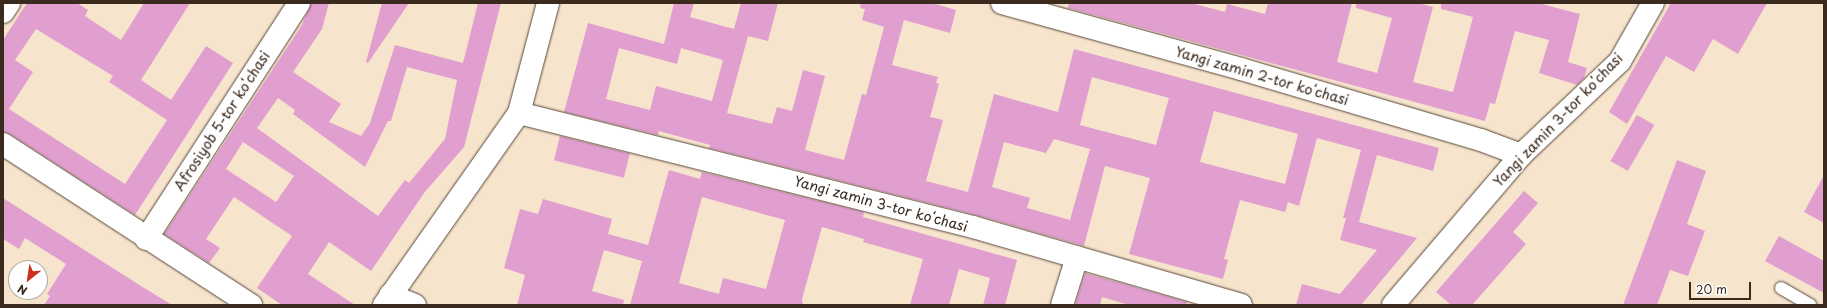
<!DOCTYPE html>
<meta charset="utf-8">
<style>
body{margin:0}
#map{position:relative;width:1827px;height:308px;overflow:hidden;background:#f6e4cd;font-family:"Playpen Sans",sans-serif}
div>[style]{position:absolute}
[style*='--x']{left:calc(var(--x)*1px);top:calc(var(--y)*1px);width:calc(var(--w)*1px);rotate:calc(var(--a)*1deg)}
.building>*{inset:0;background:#e09fcf;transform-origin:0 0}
.roads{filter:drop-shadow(0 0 1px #574638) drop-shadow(0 0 1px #574638)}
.lane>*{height:12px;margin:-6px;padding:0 6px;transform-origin:6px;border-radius:6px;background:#fff}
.street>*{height:22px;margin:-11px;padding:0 11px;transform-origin:11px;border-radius:11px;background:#fff}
.secondary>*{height:22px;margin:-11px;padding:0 11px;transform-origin:11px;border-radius:11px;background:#fff}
span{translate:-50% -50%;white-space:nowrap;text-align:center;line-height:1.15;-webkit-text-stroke:3px #fff;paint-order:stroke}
.street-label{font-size:14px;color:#3b2a1e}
.frame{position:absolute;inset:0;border:4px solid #3b2a1e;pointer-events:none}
.north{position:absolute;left:8px;top:260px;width:40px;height:40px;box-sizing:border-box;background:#fff;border:1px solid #b1aaa5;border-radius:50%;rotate:210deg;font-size:11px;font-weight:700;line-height:16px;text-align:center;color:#3b2a1e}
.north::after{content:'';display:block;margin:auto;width:14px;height:18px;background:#c8321e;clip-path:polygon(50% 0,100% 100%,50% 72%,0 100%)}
.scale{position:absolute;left:1689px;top:282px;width:62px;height:18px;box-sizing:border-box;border:2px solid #3b2a1e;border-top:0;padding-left:5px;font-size:12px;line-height:14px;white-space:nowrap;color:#3b2a1e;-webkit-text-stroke:3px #fff;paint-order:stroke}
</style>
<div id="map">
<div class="building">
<div style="clip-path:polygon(evenodd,27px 3px,77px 3px,88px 10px,85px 16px,121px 40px,144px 3px,190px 3px,141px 80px,171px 100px,206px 46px,233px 63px,135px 215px,10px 134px,3px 132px,3px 40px,27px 3px,36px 29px,113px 76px,109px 82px,167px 120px,125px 184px,9px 109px,33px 72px,15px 60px,36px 29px)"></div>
<div style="clip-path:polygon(evenodd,311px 3px,329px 3px,322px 29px,293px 72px,341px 104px,329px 122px,361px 136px,370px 123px,395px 45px,463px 63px,478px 3px,501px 3px,464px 147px,424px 193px,371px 271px,329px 242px,308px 274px,355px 305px,282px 305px,257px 288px,292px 236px,234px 197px,206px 239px,220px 248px,209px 263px,164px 234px,302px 25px,311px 3px,407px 67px,457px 80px,445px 139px,409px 183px,405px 180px,378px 216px,257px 128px,278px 98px,295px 110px,293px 114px,365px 167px,388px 121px,391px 121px,407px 67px,311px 3px,243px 142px,294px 176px,276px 202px,226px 169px,243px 142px)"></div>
<div style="clip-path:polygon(382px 3px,409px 3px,368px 63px,366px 62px)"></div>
<div style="clip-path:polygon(evenodd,674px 3px,694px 3px,690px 17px,734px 29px,741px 3px,778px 3px,768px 41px,748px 36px,727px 113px,772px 124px,777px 107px,792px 111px,803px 70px,825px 76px,805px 150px,844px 160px,862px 94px,866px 95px,884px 27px,862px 20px,865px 9px,860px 8px,861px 3px,932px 3px,956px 10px,950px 33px,904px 20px,892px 65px,938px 77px,936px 83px,939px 84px,930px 117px,943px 120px,926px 181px,968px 192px,994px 94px,1058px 112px,1074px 49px,1439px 148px,1433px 171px,1377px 155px,1359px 222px,1417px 238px,1361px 305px,1296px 305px,1302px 284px,1340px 294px,1377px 250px,1340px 240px,1346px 218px,1343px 218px,1361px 150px,1317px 138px,1299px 206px,1288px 202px,1285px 212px,1240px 200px,1224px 259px,1228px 260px,1223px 279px,1129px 254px,1150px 178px,1105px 166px,1084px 246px,976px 215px,709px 148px,710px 145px,659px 131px,658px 135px,564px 112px,588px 23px,664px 44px,674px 3px,619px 48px,677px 64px,681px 48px,723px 60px,712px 101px,656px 86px,650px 110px,606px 99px,619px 48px,674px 3px,1092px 77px,1169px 98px,1156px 145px,1080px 125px,1092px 77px,674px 3px,1214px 111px,1298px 134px,1285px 184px,1200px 162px,1214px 111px,674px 3px,1054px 139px,1090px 149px,1070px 220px,1027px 208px,1030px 198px,992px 187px,1004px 142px,1046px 153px,1054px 139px)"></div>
<div style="clip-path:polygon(1069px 3px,1191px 3px,1225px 12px,1227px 4px,1265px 14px,1268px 3px,1352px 3px,1337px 62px,1377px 73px,1392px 18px,1356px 8px,1356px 3px,1418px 3px,1433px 7px,1413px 82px,1453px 92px,1473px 17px,1441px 9px,1441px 3px,1538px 3px,1580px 14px,1568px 62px,1587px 68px,1584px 78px,1577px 85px,1539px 73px,1549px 40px,1515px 31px,1495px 104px,1490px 103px,1485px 121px,1068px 8px)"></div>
<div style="clip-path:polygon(1671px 3px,1767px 3px,1738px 54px,1713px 39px,1694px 72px,1666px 56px,1627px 124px,1609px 112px)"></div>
<div style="left:1637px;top:115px;width:20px;height:53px;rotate:30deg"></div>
<div style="left:560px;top:136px;width:72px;height:25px;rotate:14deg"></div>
<div style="clip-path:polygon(1677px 160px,1706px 171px,1687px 224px,1705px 231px,1688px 276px,1670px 270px,1657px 305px,1623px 305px)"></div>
<div style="clip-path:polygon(evenodd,669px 170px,700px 179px,702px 172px,864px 212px,863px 217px,1017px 260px,1005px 305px,983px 305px,990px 278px,959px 269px,949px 305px,910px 305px,923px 259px,863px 242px,864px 239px,822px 227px,802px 299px,803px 305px,630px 305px,642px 261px,604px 250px,592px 291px,624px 300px,623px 305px,517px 305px,525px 275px,504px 268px,520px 209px,538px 214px,543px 199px,612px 219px,608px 234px,648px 245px,669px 170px,702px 197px,785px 220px,766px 289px,723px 278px,719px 294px,679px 283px,702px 197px)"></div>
<div style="clip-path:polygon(1824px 175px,1824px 223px,1804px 212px)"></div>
<div style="clip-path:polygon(1524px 191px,1538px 203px,1513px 232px,1526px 244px,1472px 305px,1451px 305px,1436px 292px)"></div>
<div style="clip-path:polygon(3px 198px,141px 286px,172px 305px,44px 305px,50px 296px,47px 294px,66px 264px,25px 238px,19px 249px,3px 239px)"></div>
<div style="clip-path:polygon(1779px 236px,1824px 261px,1824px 293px,1765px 261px)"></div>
<div style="clip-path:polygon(1085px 273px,1187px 302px,1186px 305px,1129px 305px,1102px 297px,1100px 305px,1075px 305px)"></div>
</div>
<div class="roads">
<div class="lane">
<div style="--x:1781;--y:288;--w:34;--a:30"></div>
</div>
<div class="street">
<div style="--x:1002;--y:3;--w:248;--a:15.4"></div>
<div style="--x:1241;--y:69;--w:250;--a:16.5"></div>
<div style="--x:1481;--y:140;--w:43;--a:20.6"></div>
<div style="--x:3;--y:12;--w:11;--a:-56"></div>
<div style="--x:519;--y:113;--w:468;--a:14.1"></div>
<div style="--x:973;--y:227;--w:279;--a:16.2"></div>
<div style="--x:3;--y:144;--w:296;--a:33"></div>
<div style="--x:146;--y:239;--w:281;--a:-57"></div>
<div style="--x:390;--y:295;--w:27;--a:22"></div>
<div style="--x:1062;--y:305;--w:50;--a:-72.6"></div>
<div style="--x:1393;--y:305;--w:197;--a:-49.5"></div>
<div style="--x:1521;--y:155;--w:137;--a:-43.5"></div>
<div style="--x:1620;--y:61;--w:67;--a:-60.4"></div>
</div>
<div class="secondary">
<div style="--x:384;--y:305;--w:235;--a:-54.9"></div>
<div style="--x:519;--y:113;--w:114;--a:-75.2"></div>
</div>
</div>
<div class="street-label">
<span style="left:1262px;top:76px;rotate:16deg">Yangi zamin 2-tor koʻchasi</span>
<span style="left:1558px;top:120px;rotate:-46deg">Yangi zamin 3-tor koʻchasi</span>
<span style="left:222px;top:121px;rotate:-57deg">Afrosiyob 5-tor koʻchasi</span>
<span style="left:881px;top:204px;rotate:15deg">Yangi zamin 3-tor koʻchasi</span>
</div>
<div class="frame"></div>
<div class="north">N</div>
<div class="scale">20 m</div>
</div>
